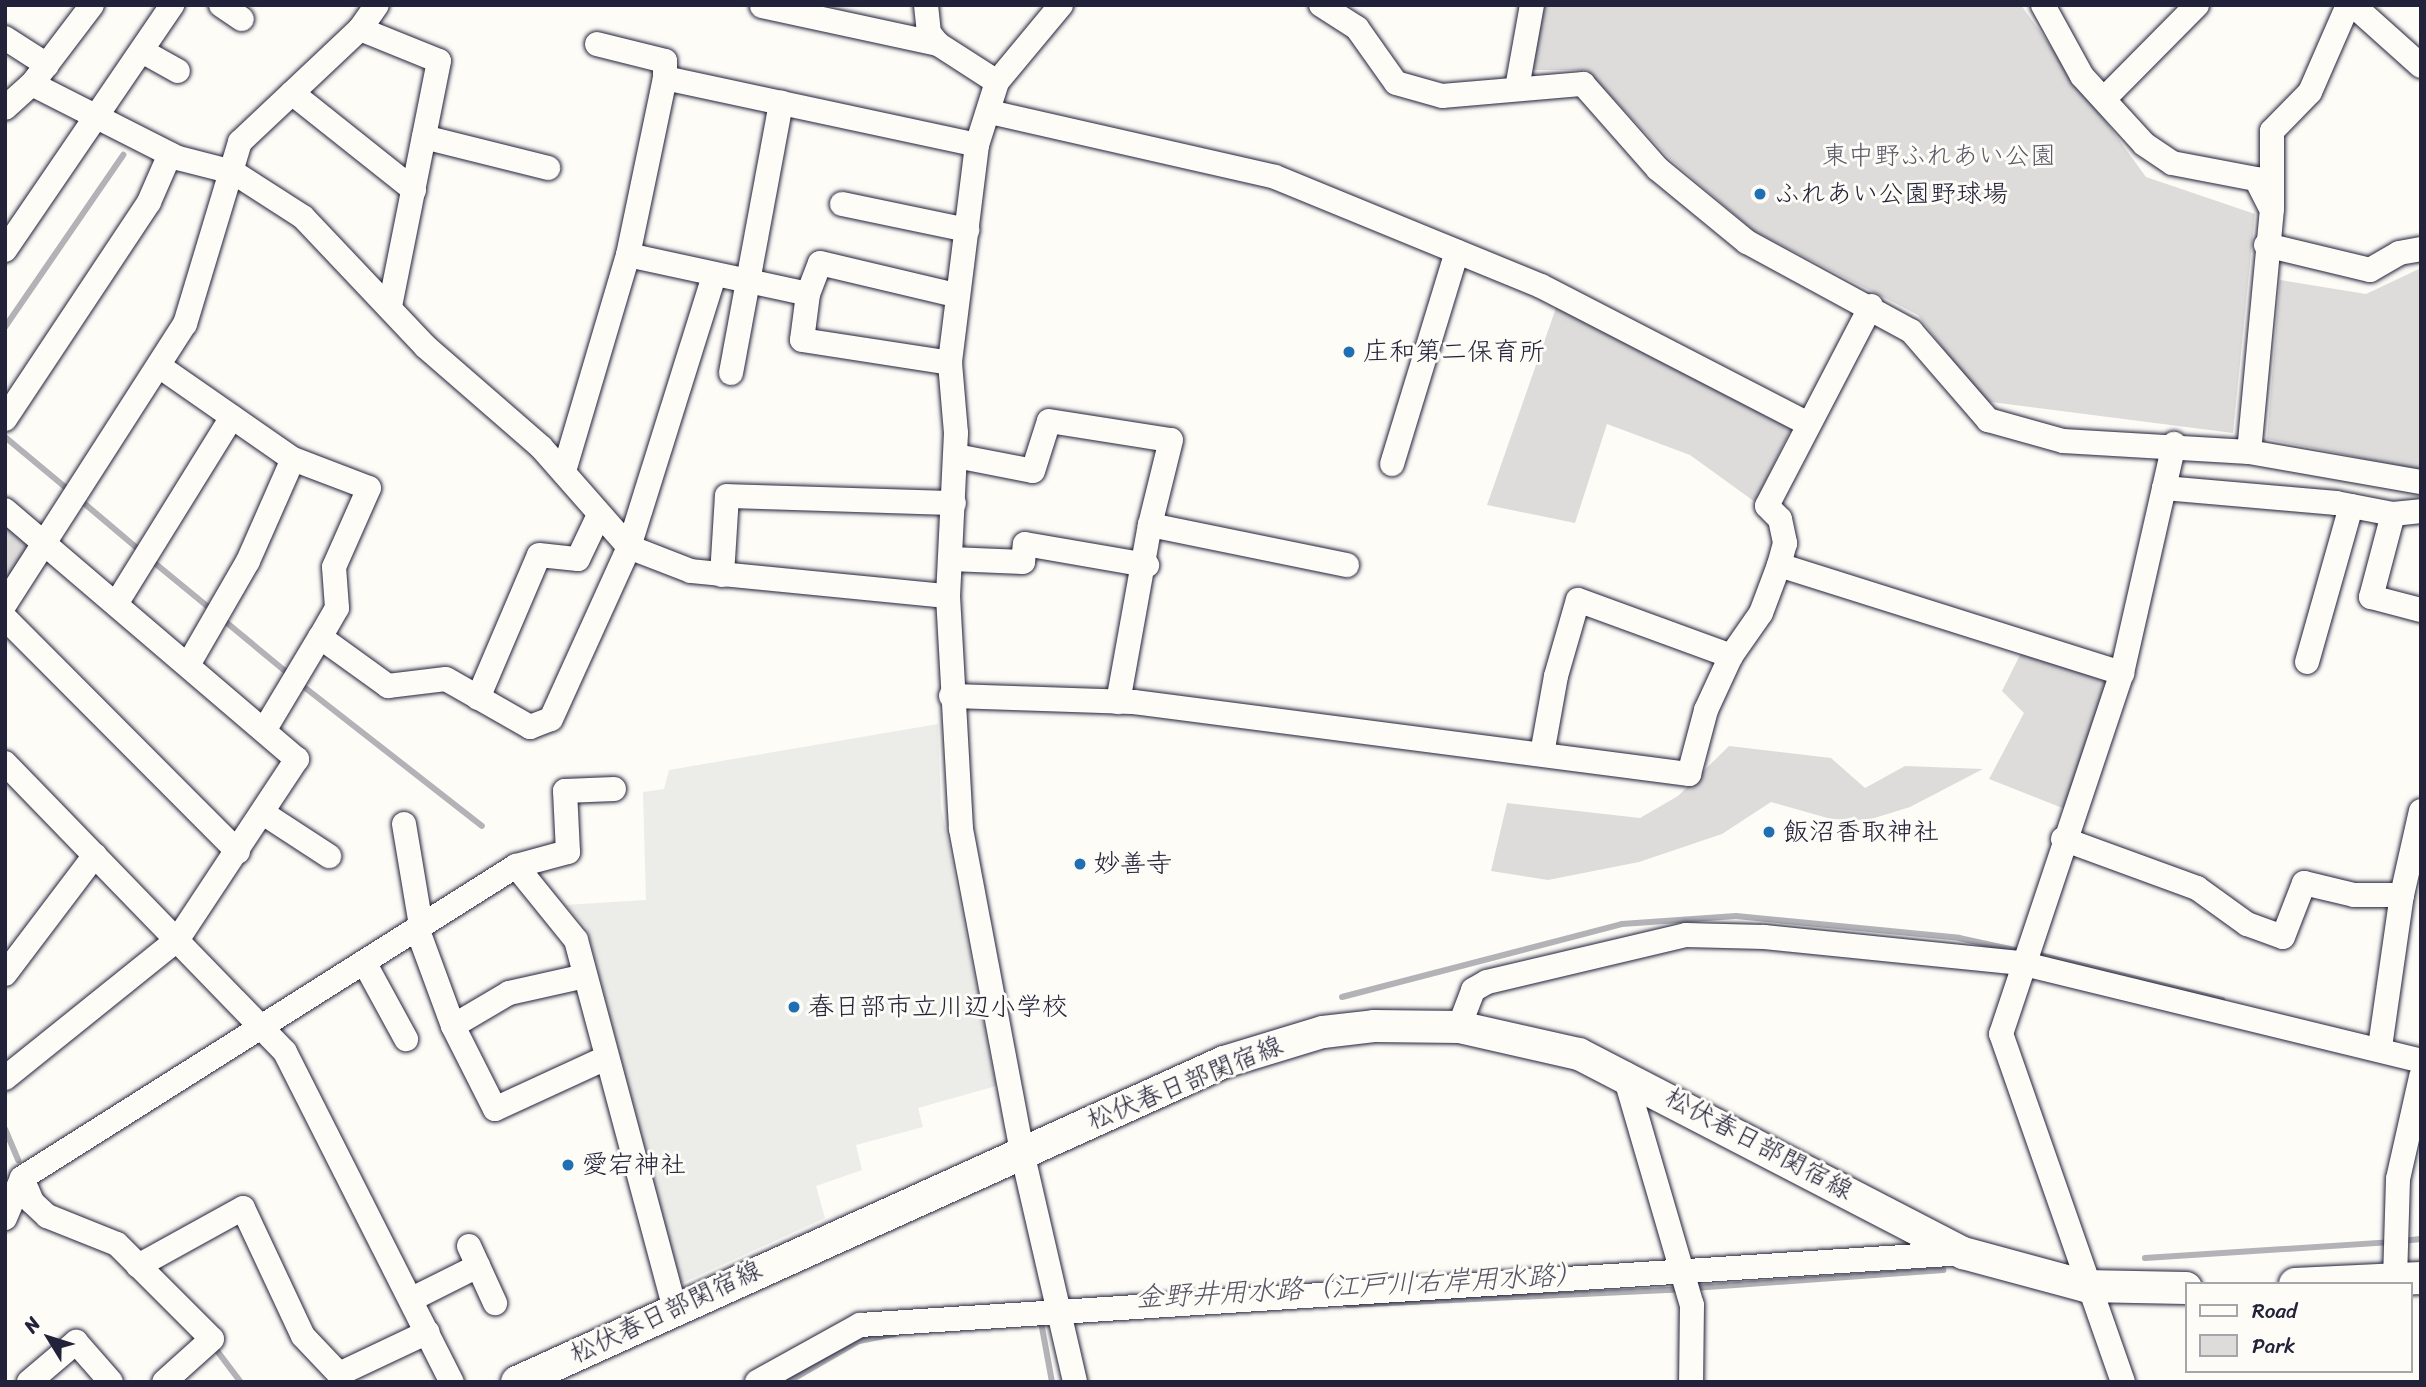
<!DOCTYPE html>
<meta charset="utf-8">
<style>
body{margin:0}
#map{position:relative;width:2426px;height:1387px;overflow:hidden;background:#fdfcf7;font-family:Sriracha,"Klee One",sans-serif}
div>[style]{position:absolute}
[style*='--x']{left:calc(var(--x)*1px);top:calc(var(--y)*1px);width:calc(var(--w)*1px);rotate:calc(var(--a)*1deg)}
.built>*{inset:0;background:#ecece9}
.green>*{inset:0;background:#dddcdb}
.stream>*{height:6px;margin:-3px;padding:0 3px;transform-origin:3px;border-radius:3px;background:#b2b2b7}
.roads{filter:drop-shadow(0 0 2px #22223b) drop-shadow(0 0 2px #22223b)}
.minor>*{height:24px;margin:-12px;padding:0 12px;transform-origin:12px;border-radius:12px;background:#fdfcf7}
.major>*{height:32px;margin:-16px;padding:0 16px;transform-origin:16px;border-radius:16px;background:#fdfcf7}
.dots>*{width:19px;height:19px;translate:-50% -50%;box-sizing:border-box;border:4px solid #fdfcf7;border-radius:50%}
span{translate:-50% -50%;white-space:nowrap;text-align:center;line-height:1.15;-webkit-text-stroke:6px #fdfcf7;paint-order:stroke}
.park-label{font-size:26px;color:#5a5a6b}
.poi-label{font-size:26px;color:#22223b}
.left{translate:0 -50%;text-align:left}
.street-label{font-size:26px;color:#22223b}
.water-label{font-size:28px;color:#545466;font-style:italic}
.frame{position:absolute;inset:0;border:7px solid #22223b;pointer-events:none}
.legend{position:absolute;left:2185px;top:1282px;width:228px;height:91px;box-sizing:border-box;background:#fdfcf7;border:2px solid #a5a5ac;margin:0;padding:9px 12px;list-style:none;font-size:21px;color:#22223b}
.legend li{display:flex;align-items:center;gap:14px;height:35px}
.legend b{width:35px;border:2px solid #a5a5ac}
.north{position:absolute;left:14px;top:1303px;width:70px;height:70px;-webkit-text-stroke:5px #fdfcf7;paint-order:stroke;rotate:308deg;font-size:19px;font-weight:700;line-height:28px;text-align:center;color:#22223b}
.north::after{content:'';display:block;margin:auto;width:24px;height:32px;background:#22223b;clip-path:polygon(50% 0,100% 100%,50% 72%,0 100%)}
</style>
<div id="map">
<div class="built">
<div style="clip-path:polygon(938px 724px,941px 807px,996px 1086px,918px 1108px,923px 1127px,856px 1145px,862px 1170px,816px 1186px,825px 1218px,680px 1284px,587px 928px,565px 905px,646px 900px,643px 792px,664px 789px,669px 770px)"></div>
</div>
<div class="green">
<div style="clip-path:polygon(1544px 5px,2021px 5px,2146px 177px,2255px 214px,2233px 433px,1983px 401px,1918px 315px,1754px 231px,1669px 158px,1587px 70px,1532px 70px)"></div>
<div style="clip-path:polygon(2421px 268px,2421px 470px,2267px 439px,2280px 280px,2366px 294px)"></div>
<div style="clip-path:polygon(1557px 305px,1791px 429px,1755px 502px,1690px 455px,1607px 424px,1575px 523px,1487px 505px)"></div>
<div style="clip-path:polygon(5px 524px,30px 545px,5px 584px)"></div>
<div style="clip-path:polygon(2021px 653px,2109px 682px,2065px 809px,1989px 779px,2024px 713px,2002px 691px)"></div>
<div style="clip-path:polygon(1729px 746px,1831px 758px,1865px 788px,1905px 766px,1983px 769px,1910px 807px,1868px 820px,1831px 819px,1771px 802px,1722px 834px,1639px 862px,1548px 880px,1491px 871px,1507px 803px,1640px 818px,1678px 796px)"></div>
</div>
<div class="stream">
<div style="--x:5;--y:327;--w:209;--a:-55.5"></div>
<div style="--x:5;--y:437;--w:86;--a:39.8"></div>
<div style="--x:79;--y:499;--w:84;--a:40.2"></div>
<div style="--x:151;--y:560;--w:80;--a:39.4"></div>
<div style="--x:221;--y:618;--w:91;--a:39.6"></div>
<div style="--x:299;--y:683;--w:232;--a:38"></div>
<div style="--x:2035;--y:954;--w:193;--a:13.8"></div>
<div style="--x:1342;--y:997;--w:289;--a:-14.6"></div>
<div style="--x:1622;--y:924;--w:114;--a:-4"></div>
<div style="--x:1736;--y:916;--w:224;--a:5.6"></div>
<div style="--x:1959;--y:938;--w:66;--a:12.2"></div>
<div style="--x:5;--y:1129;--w:34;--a:67"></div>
<div style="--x:2401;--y:1241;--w:20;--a:-6"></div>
<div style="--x:2145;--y:1258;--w:246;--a:-3.7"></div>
<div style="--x:1694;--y:1288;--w:250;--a:-4.1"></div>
<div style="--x:1348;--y:1305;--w:335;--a:-2.7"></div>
<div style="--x:1041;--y:1322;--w:61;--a:79.6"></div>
<div style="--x:218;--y:1352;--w:38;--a:53"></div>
<div style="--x:788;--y:1382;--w:82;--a:-30"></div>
<div style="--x:859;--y:1341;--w:36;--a:-11"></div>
</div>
<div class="roads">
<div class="minor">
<div style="--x:221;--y:5;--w:25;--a:34"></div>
<div style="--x:926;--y:5;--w:28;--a:84"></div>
<div style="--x:929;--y:33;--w:14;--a:51"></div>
<div style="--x:938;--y:44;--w:70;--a:32.8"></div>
<div style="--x:1061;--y:5;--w:100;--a:129.7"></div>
<div style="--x:997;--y:82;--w:66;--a:107.6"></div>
<div style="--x:977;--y:145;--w:220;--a:97.1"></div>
<div style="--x:950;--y:363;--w:70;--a:85.1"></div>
<div style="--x:956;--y:433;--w:163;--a:92.8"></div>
<div style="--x:948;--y:596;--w:233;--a:86.8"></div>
<div style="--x:961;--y:829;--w:329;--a:79.3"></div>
<div style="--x:1022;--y:1152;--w:236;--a:77"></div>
<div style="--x:1321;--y:5;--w:43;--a:32.6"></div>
<div style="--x:1357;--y:28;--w:67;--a:54.7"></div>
<div style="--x:1396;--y:83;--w:48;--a:15.8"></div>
<div style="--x:1442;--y:96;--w:142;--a:-4.9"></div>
<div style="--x:1583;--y:84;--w:113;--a:48.6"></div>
<div style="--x:1658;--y:169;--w:115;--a:39.4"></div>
<div style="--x:1747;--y:242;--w:187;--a:28.5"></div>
<div style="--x:1911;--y:331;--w:118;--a:49.1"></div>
<div style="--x:1988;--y:420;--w:78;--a:15.6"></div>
<div style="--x:2063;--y:441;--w:186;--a:3.4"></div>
<div style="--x:2249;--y:452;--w:175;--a:9.9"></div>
<div style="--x:2043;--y:5;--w:81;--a:61.2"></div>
<div style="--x:2082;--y:76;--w:92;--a:47.6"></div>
<div style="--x:2144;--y:144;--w:34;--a:34"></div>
<div style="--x:2172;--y:163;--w:86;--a:10.8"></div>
<div style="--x:2256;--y:179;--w:30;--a:63"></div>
<div style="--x:2353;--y:5;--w:91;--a:41.9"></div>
<div style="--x:762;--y:6;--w:180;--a:12.2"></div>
<div style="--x:360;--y:29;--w:85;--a:22.1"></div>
<div style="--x:439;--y:61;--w:251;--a:101.3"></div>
<div style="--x:5;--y:38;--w:50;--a:32.7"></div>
<div style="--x:142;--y:51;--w:41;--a:29.1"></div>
<div style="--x:665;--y:78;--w:319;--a:12.1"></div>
<div style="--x:32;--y:84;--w:164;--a:26.9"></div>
<div style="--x:178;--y:158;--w:57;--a:14.3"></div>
<div style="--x:233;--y:172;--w:83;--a:32.7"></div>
<div style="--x:303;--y:217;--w:179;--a:46.6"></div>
<div style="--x:426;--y:347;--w:152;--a:41"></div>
<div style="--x:541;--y:447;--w:133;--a:48.7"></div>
<div style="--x:629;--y:547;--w:66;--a:21.2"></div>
<div style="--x:691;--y:571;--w:258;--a:5.6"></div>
<div style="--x:1517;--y:88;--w:84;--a:-79.8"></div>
<div style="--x:292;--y:93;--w:156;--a:38.5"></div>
<div style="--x:2107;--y:96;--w:128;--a:-45.3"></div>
<div style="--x:5;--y:108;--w:36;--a:-42"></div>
<div style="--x:32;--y:84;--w:99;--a:-52.8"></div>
<div style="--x:990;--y:112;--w:292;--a:12.8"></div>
<div style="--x:1275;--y:177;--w:287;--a:22.3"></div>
<div style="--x:1541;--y:286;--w:299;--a:27.3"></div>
<div style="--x:424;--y:137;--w:128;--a:14"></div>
<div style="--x:842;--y:204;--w:128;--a:11.7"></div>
<div style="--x:2266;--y:245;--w:107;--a:13.5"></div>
<div style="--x:2370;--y:270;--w:34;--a:-30"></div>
<div style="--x:2399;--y:253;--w:22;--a:-10"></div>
<div style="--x:5;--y:250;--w:297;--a:-55.7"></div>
<div style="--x:628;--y:255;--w:184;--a:12.2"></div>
<div style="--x:808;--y:294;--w:33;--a:-69"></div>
<div style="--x:820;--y:263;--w:139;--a:13.3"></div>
<div style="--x:808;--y:294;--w:46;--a:97.4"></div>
<div style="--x:802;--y:340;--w:150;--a:8.8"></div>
<div style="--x:1871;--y:306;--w:225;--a:117.5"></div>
<div style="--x:1767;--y:506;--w:18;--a:45"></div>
<div style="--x:1780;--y:519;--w:25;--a:78"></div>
<div style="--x:1785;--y:543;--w:23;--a:105"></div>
<div style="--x:1779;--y:565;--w:360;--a:17.5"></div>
<div style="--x:159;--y:366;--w:163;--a:34.8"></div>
<div style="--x:293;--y:459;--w:81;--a:20.9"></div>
<div style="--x:369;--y:488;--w:86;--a:113.9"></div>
<div style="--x:334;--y:567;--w:41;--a:85.8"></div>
<div style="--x:337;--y:608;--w:34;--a:120"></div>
<div style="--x:731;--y:373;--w:275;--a:-79.5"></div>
<div style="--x:5;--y:419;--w:260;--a:-56.4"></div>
<div style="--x:149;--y:202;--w:52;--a:-66.4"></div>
<div style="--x:2249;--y:452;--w:244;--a:-84.6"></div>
<div style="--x:2272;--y:209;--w:78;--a:-90"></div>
<div style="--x:2272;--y:131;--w:54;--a:-45.7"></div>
<div style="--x:2310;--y:92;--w:95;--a:-66.4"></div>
<div style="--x:956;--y:456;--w:78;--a:11"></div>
<div style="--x:1033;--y:471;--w:52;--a:-72.3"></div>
<div style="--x:1049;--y:421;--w:123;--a:8.9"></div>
<div style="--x:1171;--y:440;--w:88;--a:103.9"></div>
<div style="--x:1392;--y:464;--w:222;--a:-73"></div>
<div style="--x:564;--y:471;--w:225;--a:-73.5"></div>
<div style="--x:628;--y:255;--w:181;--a:-78.2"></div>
<div style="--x:665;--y:78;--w:17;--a:-90"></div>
<div style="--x:665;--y:61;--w:70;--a:-166"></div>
<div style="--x:2164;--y:488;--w:173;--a:5"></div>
<div style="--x:2336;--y:503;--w:58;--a:10.9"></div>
<div style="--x:2393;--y:514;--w:28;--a:-6"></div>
<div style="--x:5;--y:510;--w:384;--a:40.5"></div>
<div style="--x:297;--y:759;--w:216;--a:123.5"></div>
<div style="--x:178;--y:939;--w:222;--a:141.2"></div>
<div style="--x:2393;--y:514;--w:86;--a:104.8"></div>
<div style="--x:2371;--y:597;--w:52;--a:14.6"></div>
<div style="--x:951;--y:559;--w:72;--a:2.4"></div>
<div style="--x:1023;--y:562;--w:18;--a:-84"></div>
<div style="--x:1025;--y:544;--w:124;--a:9.8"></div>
<div style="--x:722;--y:575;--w:79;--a:-86.4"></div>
<div style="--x:727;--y:496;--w:227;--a:1.8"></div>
<div style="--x:5;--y:604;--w:333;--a:-57.3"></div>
<div style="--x:185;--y:324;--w:190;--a:-73.2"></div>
<div style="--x:240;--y:142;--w:165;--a:-43.3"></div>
<div style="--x:360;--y:29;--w:29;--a:-55"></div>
<div style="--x:116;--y:604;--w:220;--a:-58.2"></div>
<div style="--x:5;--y:618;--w:330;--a:45.1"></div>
<div style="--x:2307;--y:662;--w:162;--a:-74.2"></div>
<div style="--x:188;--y:665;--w:120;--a:-60"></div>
<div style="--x:248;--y:561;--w:111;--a:-66.2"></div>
<div style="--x:951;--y:696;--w:183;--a:1.9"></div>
<div style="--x:1134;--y:702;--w:560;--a:7.39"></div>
<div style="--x:1689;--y:774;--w:66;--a:-75.1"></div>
<div style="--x:1706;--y:710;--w:60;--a:-65.2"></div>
<div style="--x:1731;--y:656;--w:52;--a:-55.1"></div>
<div style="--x:1761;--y:613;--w:51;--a:-69.4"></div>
<div style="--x:478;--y:698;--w:155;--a:-66.9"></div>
<div style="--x:539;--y:555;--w:39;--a:6"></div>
<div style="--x:578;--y:559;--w:49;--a:-64.5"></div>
<div style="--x:1118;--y:702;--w:180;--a:-79.8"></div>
<div style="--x:1150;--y:525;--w:201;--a:11.5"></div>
<div style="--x:265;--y:729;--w:107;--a:-59.1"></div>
<div style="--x:320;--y:637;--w:84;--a:35.8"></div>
<div style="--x:388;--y:686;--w:58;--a:-6.9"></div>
<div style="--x:446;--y:679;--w:97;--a:29.7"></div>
<div style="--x:530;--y:727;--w:22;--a:-21"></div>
<div style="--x:551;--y:719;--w:189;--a:-65.6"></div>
<div style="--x:629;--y:547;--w:285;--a:-72.6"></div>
<div style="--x:1542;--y:754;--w:79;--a:-79.8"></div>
<div style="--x:1556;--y:676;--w:79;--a:-73.9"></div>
<div style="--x:1578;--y:600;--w:163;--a:20.1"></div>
<div style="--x:5;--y:763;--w:402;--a:45.9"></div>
<div style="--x:285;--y:1052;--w:370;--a:63.2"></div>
<div style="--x:263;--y:813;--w:79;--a:33.1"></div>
<div style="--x:404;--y:824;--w:103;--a:80.5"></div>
<div style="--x:2063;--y:839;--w:143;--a:20.1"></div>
<div style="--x:2197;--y:888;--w:62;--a:35.8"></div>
<div style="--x:2247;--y:924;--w:38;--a:20"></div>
<div style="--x:2283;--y:937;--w:58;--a:-68.7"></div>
<div style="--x:2304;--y:883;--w:51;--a:13.5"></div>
<div style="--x:2354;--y:895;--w:48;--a:0"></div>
<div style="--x:2402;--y:895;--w:86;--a:-77.3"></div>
<div style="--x:516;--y:866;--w:54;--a:-15.1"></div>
<div style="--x:568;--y:852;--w:61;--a:-92.8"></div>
<div style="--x:565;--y:791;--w:49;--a:-2.3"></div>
<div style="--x:417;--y:928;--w:104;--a:69.8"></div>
<div style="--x:453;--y:1026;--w:93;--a:63.2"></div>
<div style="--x:495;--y:1109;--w:122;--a:-24.7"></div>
<div style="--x:364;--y:962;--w:88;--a:61.4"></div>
<div style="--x:5;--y:974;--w:149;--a:-52.9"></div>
<div style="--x:453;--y:1026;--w:65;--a:-30.5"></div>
<div style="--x:509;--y:993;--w:78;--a:-12.6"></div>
<div style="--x:1459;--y:1027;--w:40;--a:-69"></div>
<div style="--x:1473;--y:990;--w:16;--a:-30"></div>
<div style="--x:1487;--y:982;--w:204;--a:-13.3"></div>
<div style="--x:1686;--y:935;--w:78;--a:1.5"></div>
<div style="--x:1764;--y:937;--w:257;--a:5.8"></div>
<div style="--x:2020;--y:963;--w:413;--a:13.7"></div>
<div style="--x:2380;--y:1047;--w:154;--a:-81.8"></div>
<div style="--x:1624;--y:1073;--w:242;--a:73.7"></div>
<div style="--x:1692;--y:1305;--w:77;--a:90.7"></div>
<div style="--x:22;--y:1178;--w:26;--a:67"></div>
<div style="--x:32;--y:1202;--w:21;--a:43"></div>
<div style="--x:47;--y:1216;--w:75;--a:21.8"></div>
<div style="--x:117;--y:1244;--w:134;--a:45"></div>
<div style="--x:212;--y:1339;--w:64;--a:138.1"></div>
<div style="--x:5;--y:1218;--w:43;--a:-67"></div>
<div style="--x:22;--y:1178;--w:584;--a:-32.28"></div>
<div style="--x:516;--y:866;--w:95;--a:51"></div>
<div style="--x:576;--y:940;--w:380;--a:75"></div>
<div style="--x:469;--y:1246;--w:63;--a:65.5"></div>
<div style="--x:138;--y:1266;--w:120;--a:-28.9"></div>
<div style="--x:243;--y:1208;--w:141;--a:64.9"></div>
<div style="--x:303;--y:1336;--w:52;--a:46.5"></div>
<div style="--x:339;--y:1374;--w:98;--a:-25.3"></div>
<div style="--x:2395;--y:1280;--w:101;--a:-88.3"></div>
<div style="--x:2398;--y:1179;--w:105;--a:-77.3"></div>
<div style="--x:412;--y:1299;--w:74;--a:-26.6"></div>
<div style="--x:29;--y:1382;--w:62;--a:-40.4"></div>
<div style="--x:76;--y:1342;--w:53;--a:48.8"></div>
<div style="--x:757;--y:1382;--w:118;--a:-29"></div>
<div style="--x:860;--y:1325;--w:1105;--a:-3.73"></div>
<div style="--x:2123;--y:1382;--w:369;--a:-109.3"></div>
<div style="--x:2001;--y:1034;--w:381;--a:-71.5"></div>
<div style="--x:2122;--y:673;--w:235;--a:-77.2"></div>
</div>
<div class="major">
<div style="--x:2295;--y:1284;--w:126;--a:-2.7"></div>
<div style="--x:517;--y:1382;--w:776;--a:-24.35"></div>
<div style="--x:1224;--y:1062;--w:103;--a:-16.9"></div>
<div style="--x:1323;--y:1032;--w:51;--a:-6.7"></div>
<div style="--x:1374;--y:1026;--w:85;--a:0.7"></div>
<div style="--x:1459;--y:1027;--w:123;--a:12.7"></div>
<div style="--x:1579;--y:1054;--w:433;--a:27.4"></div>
<div style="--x:1963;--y:1253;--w:126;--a:15.1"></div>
<div style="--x:2085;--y:1286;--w:101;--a:1.1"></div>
</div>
</div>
<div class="dots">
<div style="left:1760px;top:194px;background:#1f6fb2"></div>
<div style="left:1349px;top:352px;background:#1f6fb2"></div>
<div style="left:1769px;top:832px;background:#1f6fb2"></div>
<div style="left:1080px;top:864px;background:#1f6fb2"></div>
<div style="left:794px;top:1007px;background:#1f6fb2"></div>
<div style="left:568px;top:1165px;background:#1f6fb2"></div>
</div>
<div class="park-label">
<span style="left:1939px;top:156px">東中野ふれあい公園</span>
</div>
<div class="poi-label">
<span class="left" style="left:1774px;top:194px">ふれあい公園野球場</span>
<span class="left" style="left:1363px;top:352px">庄和第二保育所</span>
<span class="left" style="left:1783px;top:832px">飯沼香取神社</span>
<span class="left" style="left:1094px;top:864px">妙善寺</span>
<span class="left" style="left:808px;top:1007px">春日部市立川辺小学校</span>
<span class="left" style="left:582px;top:1165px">愛宕神社</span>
</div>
<div class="street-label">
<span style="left:1185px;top:1083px;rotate:-22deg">松伏春日部関宿線</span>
<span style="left:1759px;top:1144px;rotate:28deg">松伏春日部関宿線</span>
<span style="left:666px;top:1312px;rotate:-25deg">松伏春日部関宿線</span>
</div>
<div class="water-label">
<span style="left:1359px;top:1286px;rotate:-3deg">金野井用水路（江戸川右岸用水路）</span>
</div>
<div class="frame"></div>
<ul class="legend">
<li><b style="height:9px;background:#fdfcf7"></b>Road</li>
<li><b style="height:19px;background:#dddcdb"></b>Park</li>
</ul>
<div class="north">N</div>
</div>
